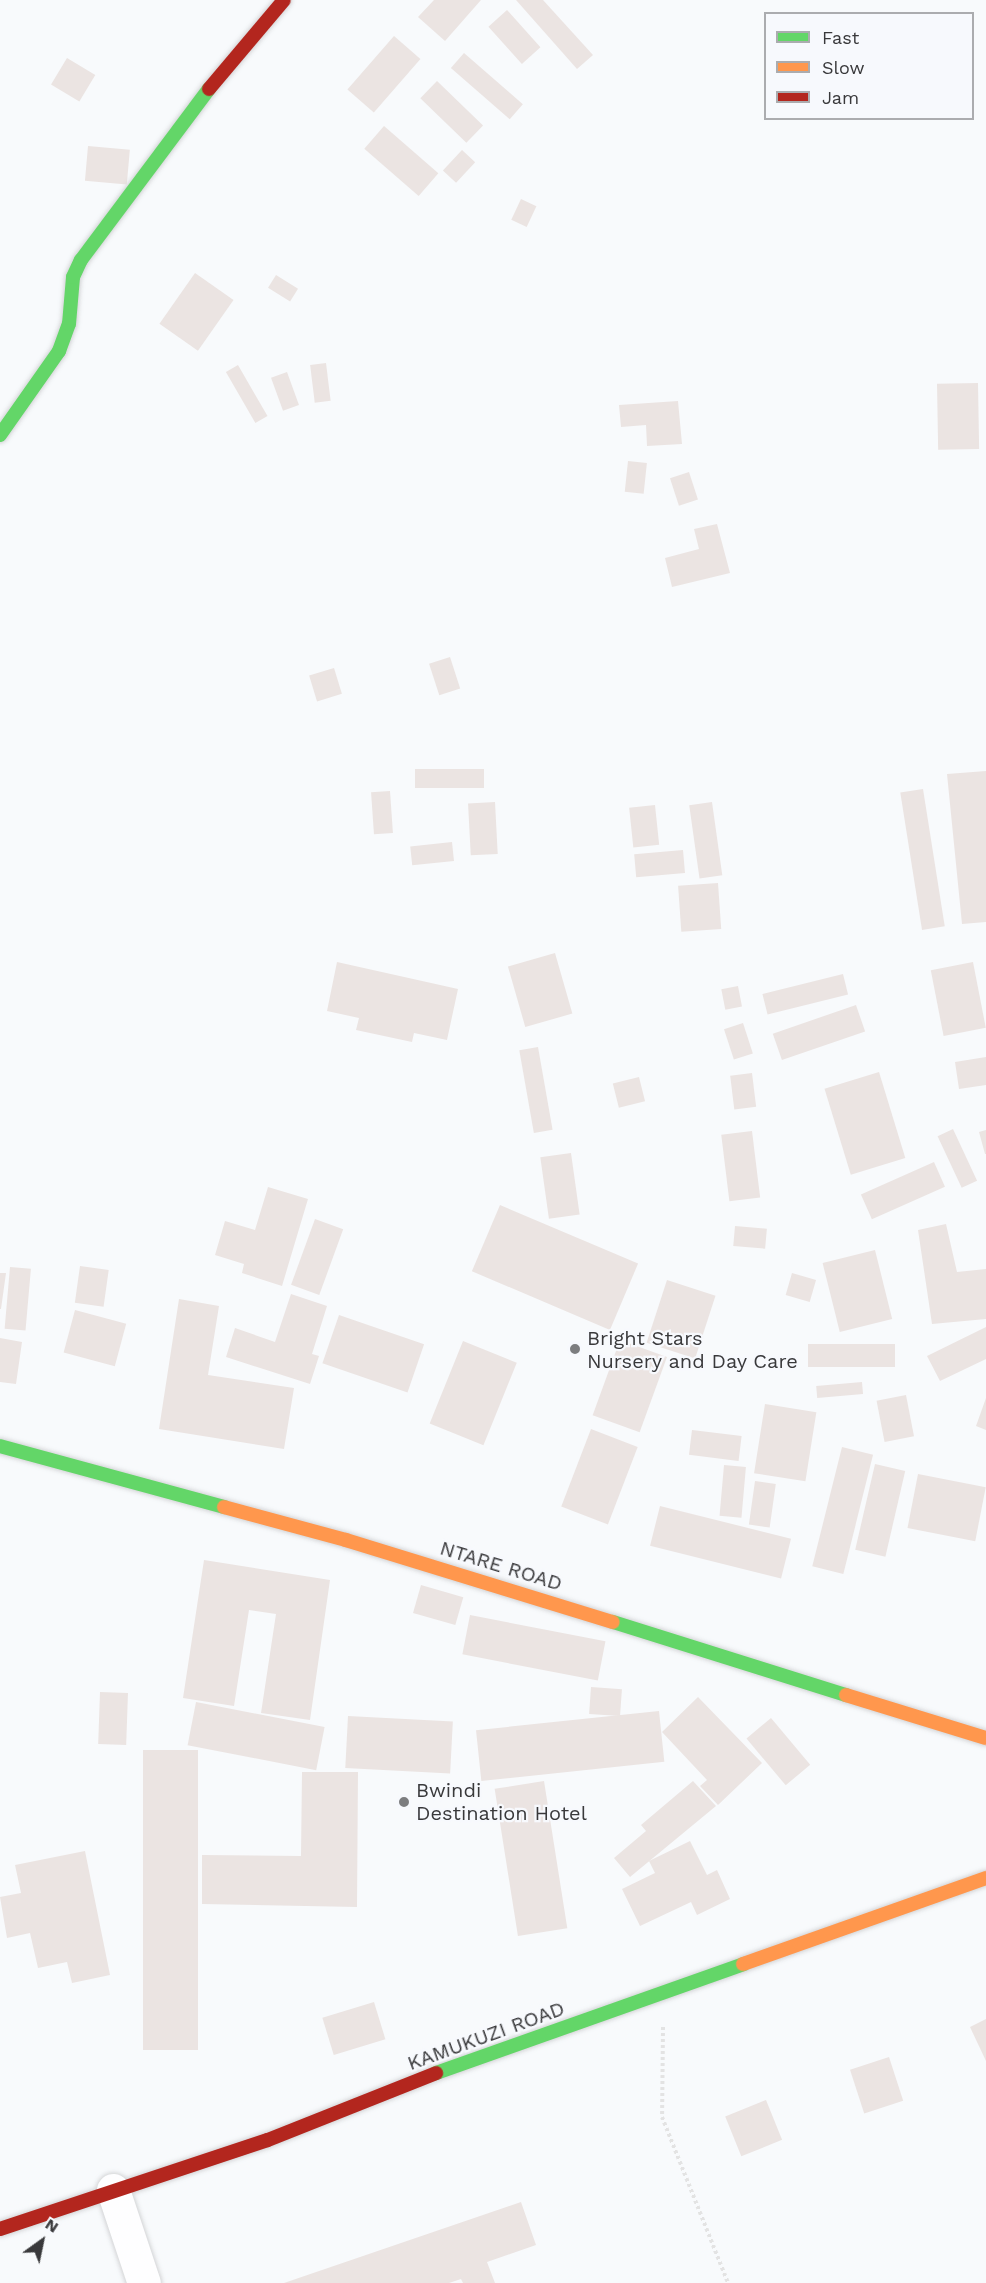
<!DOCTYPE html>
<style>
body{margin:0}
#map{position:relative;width:986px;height:2283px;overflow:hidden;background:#f8fafc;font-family:"Work Sans",sans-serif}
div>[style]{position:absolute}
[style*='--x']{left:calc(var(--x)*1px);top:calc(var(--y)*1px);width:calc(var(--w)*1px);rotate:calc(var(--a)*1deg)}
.building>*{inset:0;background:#ebe4e2;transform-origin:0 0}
.path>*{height:4px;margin-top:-2px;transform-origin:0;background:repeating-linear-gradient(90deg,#e3e3e3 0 3px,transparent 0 6px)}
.roads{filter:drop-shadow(0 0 2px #d4d5d7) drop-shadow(0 0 2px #d4d5d7)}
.street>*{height:33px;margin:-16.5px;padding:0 16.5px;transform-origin:16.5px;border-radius:16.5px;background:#fefeff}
.fast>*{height:14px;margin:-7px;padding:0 7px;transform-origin:7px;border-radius:7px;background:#63d668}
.slow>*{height:14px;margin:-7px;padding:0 7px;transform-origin:7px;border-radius:7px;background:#ff974d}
.jam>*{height:14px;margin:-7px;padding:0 7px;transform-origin:7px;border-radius:7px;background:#b3261e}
.dots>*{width:16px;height:16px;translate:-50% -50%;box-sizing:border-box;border:3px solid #f7f9fd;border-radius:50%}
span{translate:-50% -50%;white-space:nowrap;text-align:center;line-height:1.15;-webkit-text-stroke:4.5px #f7f9fd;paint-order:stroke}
.poi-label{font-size:20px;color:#39393b}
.left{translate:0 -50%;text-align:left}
.street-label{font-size:20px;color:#39393b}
.legend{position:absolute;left:764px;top:12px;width:210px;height:108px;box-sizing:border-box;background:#f7f9fd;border:2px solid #abacaf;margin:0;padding:8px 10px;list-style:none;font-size:18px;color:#39393b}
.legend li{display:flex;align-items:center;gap:12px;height:30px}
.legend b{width:30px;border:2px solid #abacaf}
.north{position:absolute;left:12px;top:2211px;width:60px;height:60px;-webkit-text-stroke:4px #f7f9fd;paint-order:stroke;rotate:33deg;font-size:16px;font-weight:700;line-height:24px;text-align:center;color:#39393b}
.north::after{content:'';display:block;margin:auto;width:21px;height:27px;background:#39393b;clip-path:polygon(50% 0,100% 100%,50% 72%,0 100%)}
</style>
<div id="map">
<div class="building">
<div style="clip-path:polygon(434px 0,481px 0,445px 41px,418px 17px)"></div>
<div style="clip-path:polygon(516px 0,543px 0,593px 55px,577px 69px)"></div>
<div style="left:507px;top:10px;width:50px;height:25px;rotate:48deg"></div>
<div style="left:394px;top:36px;width:35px;height:71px;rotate:41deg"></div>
<div style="left:464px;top:53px;width:78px;height:20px;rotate:41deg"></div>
<div style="left:67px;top:58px;width:33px;height:31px;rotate:31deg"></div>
<div style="left:437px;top:81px;width:64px;height:24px;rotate:44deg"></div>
<div style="left:384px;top:126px;width:72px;height:30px;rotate:41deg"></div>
<div style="left:88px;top:146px;width:42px;height:35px;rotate:5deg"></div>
<div style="left:462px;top:150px;width:18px;height:28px;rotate:43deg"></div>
<div style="left:521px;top:199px;width:17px;height:23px;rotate:25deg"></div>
<div style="left:195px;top:273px;width:47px;height:62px;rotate:35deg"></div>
<div style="left:276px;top:275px;width:26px;height:15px;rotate:32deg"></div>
<div style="left:326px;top:363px;width:38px;height:16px;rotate:83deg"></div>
<div style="left:238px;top:365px;width:59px;height:14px;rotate:60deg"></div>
<div style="left:287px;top:372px;width:35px;height:17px;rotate:70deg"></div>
<div style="left:978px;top:383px;width:66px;height:41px;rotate:89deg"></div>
<div style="clip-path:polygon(678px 401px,682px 444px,647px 446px,646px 425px,621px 427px,619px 405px)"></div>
<div style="left:628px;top:461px;width:19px;height:31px;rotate:6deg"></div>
<div style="left:689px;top:472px;width:29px;height:20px;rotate:72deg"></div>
<div style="clip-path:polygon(717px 524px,730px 573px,672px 587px,665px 558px,699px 549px,694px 529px)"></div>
<div style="left:450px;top:657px;width:33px;height:22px;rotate:72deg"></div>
<div style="left:334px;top:668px;width:27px;height:26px;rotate:73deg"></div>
<div style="left:484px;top:769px;width:19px;height:69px;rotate:90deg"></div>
<div style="clip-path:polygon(986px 771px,986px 922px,962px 924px,947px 774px)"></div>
<div style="left:923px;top:789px;width:139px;height:23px;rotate:81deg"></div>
<div style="left:390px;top:791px;width:42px;height:19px;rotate:86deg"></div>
<div style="left:495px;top:802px;width:52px;height:27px;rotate:87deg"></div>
<div style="left:712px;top:802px;width:74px;height:23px;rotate:82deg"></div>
<div style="left:655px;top:805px;width:40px;height:26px;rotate:84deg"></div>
<div style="left:452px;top:842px;width:19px;height:42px;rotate:84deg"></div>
<div style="left:683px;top:850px;width:23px;height:49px;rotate:85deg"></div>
<div style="left:718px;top:883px;width:46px;height:40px;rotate:86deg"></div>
<div style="left:555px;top:953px;width:63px;height:49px;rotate:74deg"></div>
<div style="clip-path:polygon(337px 962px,458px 989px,447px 1040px,414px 1033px,412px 1042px,356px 1030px,359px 1018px,327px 1011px)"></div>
<div style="left:973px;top:962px;width:67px;height:43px;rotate:79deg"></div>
<div style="left:843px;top:974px;width:21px;height:83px;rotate:76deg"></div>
<div style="left:738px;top:986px;width:21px;height:17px;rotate:79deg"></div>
<div style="left:856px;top:1005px;width:28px;height:88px;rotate:71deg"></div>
<div style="left:743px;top:1023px;width:32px;height:20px;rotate:72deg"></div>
<div style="left:538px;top:1047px;width:84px;height:19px;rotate:80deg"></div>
<div style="clip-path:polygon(986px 1057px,986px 1085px,959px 1089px,955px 1062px)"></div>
<div style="left:879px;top:1072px;width:90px;height:57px;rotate:73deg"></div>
<div style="left:752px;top:1073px;width:34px;height:22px;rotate:83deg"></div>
<div style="left:639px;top:1077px;width:25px;height:27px;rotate:76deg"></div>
<div style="left:953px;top:1129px;width:57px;height:17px;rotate:65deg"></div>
<div style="clip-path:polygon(986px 1130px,986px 1154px,985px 1154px,979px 1132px)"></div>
<div style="left:752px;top:1131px;width:67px;height:31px;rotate:83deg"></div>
<div style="left:571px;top:1153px;width:62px;height:31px;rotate:82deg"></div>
<div style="left:934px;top:1162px;width:27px;height:80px;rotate:66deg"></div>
<div style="clip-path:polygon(268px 1187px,308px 1199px,282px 1286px,242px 1273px,244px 1264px,215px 1255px,225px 1221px,255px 1230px)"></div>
<div style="left:500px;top:1205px;width:150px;height:72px;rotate:23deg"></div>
<div style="left:315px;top:1219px;width:30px;height:70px;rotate:20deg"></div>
<div style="clip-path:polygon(946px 1224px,957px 1272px,986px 1269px,986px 1319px,932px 1324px,918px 1230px)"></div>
<div style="left:735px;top:1226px;width:32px;height:20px;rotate:5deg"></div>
<div style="left:875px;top:1250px;width:71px;height:54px;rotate:76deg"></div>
<div style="left:80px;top:1266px;width:29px;height:37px;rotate:8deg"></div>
<div style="left:10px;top:1267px;width:21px;height:62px;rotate:5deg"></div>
<div style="clip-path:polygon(0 1273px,6px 1273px,1px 1309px,0 1309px)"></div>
<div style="left:792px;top:1273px;width:25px;height:23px;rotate:16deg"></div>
<div style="left:667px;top:1280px;width:51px;height:66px;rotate:18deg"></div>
<div style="clip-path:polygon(291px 1294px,327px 1306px,312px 1354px,319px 1356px,310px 1384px,226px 1357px,235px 1328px,275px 1342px)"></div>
<div style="clip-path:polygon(179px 1299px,219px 1306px,208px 1375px,294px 1388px,284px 1449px,159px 1429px)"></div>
<div style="left:75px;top:1310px;width:53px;height:44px;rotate:15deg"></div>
<div style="left:339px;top:1315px;width:90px;height:51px;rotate:19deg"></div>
<div style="clip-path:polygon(986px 1327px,986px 1359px,940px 1381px,927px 1356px)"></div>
<div style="clip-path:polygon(0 1338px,22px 1342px,16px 1384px,0 1382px)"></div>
<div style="left:620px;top:1340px;width:50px;height:80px;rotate:20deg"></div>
<div style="left:463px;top:1341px;width:58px;height:89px;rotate:22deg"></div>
<div style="left:895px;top:1344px;width:23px;height:87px;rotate:90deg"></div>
<div style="left:862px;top:1382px;width:12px;height:46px;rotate:85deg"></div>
<div style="left:906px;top:1395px;width:42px;height:30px;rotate:79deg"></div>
<div style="clip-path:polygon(986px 1398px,986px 1430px,976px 1426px)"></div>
<div style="left:765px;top:1404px;width:52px;height:70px;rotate:9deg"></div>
<div style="left:591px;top:1429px;width:50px;height:83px;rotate:21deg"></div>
<div style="left:692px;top:1430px;width:50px;height:25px;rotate:7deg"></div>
<div style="left:842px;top:1447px;width:32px;height:123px;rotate:14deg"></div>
<div style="left:875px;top:1464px;width:31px;height:88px;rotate:13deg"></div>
<div style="left:724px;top:1465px;width:22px;height:51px;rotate:5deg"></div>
<div style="left:918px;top:1474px;width:69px;height:55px;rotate:11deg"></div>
<div style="left:755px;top:1481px;width:21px;height:44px;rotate:8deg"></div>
<div style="left:660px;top:1506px;width:135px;height:41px;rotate:14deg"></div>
<div style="clip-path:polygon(204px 1560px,330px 1580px,310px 1720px,261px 1713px,276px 1614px,249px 1610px,234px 1706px,183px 1698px)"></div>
<div style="left:421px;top:1585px;width:44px;height:29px;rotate:16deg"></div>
<div style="left:470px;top:1615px;width:138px;height:40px;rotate:11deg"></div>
<div style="left:591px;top:1687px;width:31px;height:27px;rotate:4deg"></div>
<div style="left:100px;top:1692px;width:28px;height:52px;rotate:2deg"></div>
<div style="clip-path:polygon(698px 1697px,762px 1763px,718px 1805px,700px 1786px,707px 1780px,662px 1732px)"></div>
<div style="left:196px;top:1702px;width:131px;height:44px;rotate:11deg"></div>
<div style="left:659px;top:1711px;width:51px;height:184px;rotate:84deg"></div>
<div style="left:348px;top:1716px;width:105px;height:52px;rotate:3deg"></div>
<div style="left:771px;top:1718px;width:61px;height:32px;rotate:50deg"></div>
<div style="left:143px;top:1750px;width:55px;height:300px"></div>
<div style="clip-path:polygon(302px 1772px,358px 1772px,357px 1907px,202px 1904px,202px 1855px,301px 1856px)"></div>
<div style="left:544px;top:1781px;width:149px;height:50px;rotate:81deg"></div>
<div style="clip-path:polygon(693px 1781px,716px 1806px,630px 1877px,614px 1858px,646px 1831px,641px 1825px)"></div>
<div style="clip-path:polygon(690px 1841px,707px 1875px,717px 1870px,730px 1899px,697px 1915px,691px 1902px,640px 1926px,622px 1889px,655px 1873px,649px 1861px)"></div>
<div style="clip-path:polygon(85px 1851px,110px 1975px,72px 1983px,67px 1962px,38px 1968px,30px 1933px,7px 1938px,0 1897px,21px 1893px,15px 1865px)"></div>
<div style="left:374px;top:2002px;width:39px;height:54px;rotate:73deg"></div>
<div style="clip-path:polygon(986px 2019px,986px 2061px,970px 2027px)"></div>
<div style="left:889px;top:2057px;width:46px;height:41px;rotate:72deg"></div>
<div style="left:766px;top:2100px;width:43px;height:44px;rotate:68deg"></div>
<div style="clip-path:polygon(521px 2202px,536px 2245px,487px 2262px,495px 2283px,463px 2283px,461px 2279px,449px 2283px,284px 2283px)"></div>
</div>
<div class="path">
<div style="--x:663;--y:2027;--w:90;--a:90.6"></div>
<div style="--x:662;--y:2117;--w:179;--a:68.3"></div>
</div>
<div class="roads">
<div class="street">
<div style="--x:113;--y:2190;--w:98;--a:71.6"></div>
</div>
<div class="fast">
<div style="--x:0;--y:435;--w:103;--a:-54.9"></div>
<div style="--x:59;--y:351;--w:29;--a:-70"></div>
<div style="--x:69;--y:324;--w:47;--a:-85.1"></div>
<div style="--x:73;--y:277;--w:19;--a:-65"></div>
<div style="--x:81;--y:260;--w:214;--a:-53.2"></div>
<div style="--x:0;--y:1446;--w:232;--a:15.2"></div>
<div style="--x:613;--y:1622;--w:244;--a:17.4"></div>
<div style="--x:436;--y:2073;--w:326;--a:-19.5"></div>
</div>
<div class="slow">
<div style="--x:224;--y:1507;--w:126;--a:15.1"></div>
<div style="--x:346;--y:1540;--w:279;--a:17.1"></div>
<div style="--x:846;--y:1695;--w:146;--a:17.1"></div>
<div style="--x:743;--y:1964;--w:258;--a:-19.5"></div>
</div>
<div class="jam">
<div style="--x:209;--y:89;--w:116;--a:-49.9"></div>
<div style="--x:0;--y:2229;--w:282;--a:-18.4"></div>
<div style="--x:268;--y:2140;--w:181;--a:-21.7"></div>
</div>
</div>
<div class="dots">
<div style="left:575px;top:1349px;background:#7c7d7f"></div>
<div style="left:404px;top:1802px;background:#7c7d7f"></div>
</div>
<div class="poi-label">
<span class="left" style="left:587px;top:1350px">Bright Stars<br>Nursery and Day Care</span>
<span class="left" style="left:416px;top:1802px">Bwindi<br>Destination Hotel</span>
</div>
<div class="street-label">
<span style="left:501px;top:1566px;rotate:17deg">NTARE ROAD</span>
<span style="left:486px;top:2036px;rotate:-20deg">KAMUKUZI ROAD</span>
</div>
<ul class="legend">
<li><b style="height:8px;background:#63d668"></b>Fast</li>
<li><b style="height:8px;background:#ff974d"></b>Slow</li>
<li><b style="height:8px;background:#b3261e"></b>Jam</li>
</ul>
<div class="north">N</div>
</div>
